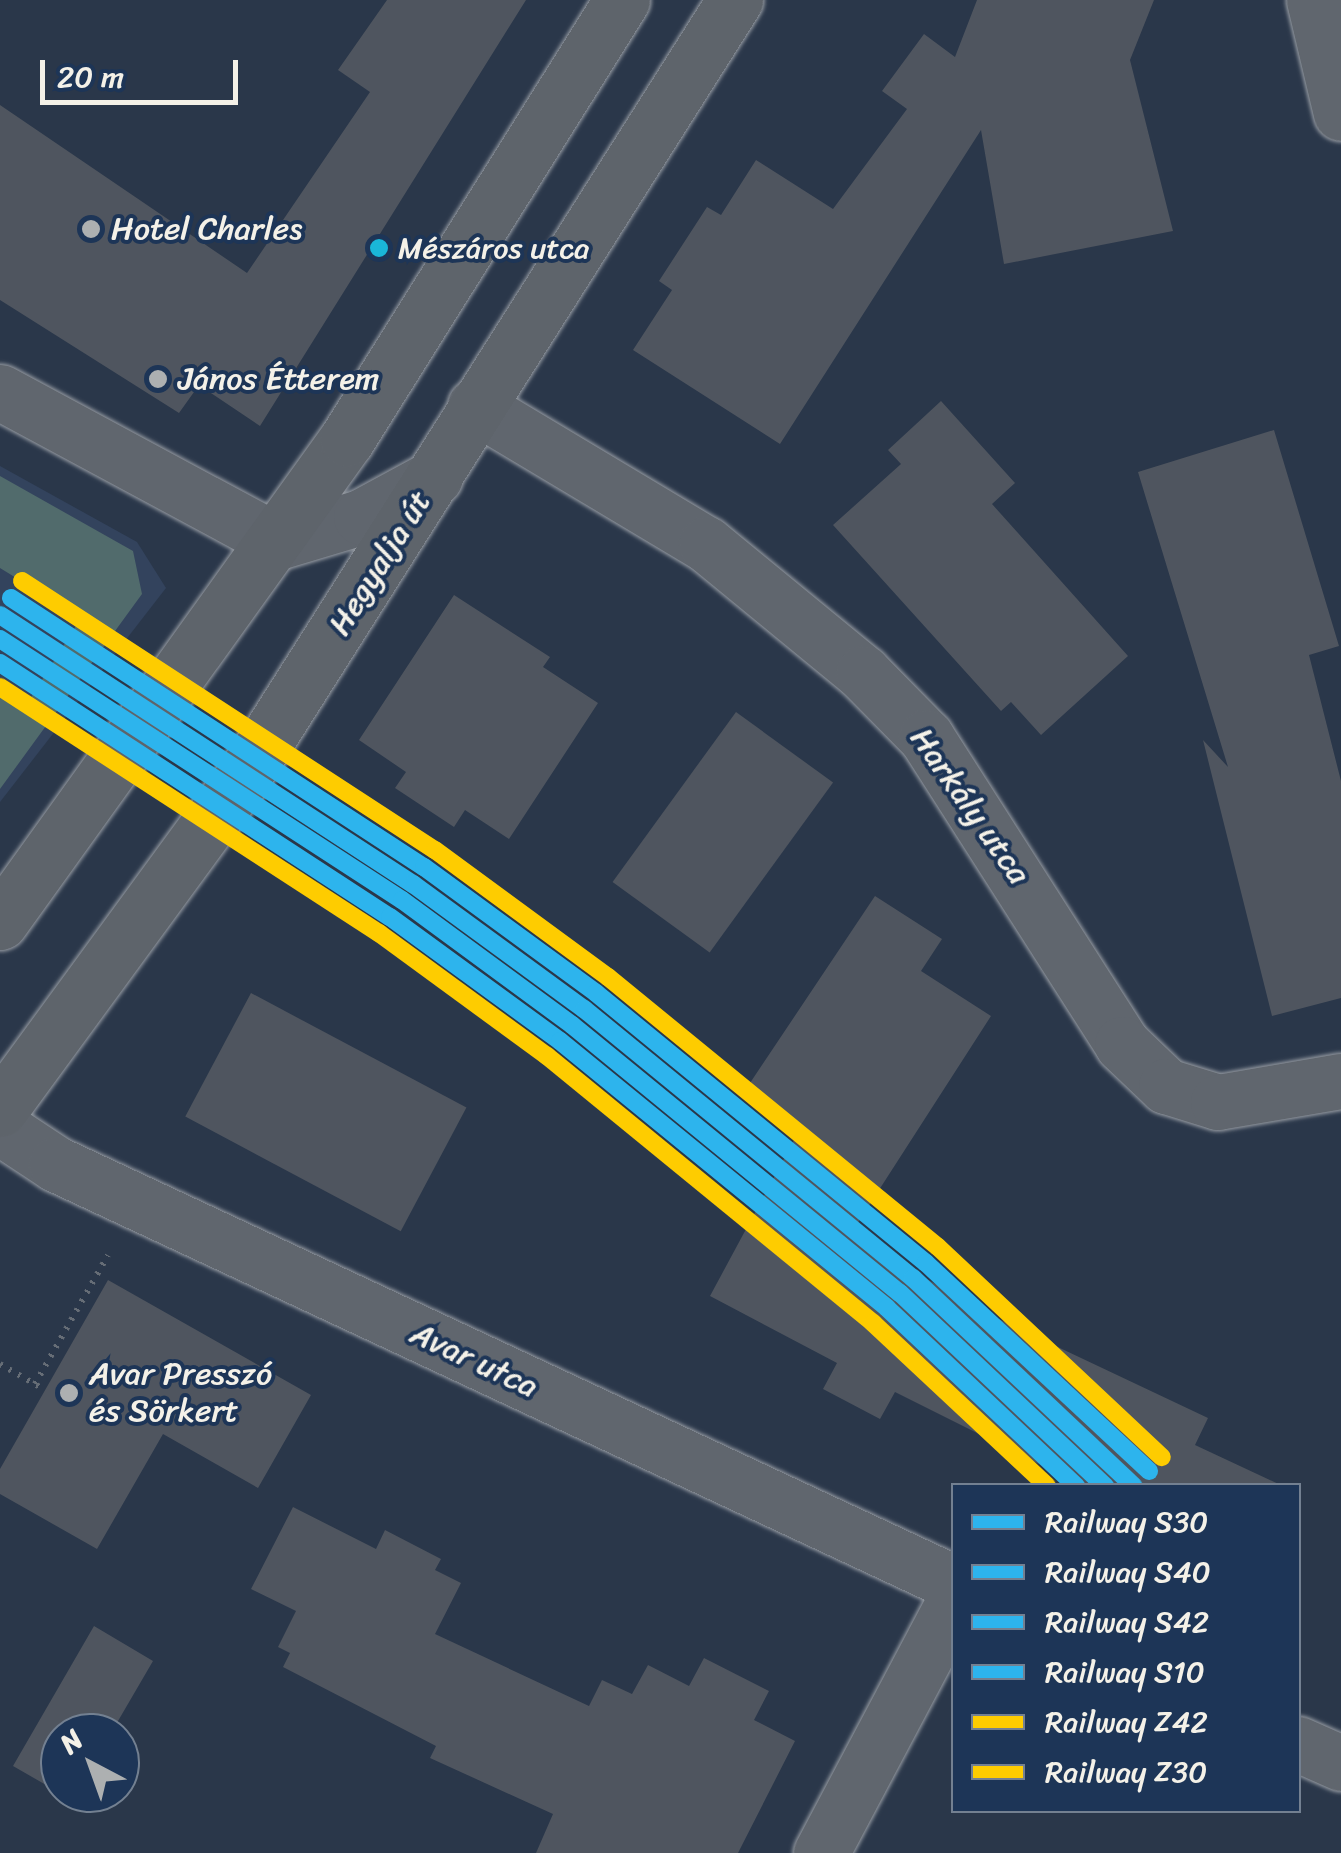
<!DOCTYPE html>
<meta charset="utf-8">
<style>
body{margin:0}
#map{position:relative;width:1341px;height:1853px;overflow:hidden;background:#2a374a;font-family:Sriracha,sans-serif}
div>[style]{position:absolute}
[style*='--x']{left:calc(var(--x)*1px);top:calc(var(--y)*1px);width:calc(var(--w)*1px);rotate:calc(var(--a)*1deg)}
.built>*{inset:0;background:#33435d}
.green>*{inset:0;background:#516b6c}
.building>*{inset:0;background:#4f555f;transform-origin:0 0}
.path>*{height:6px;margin-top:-3px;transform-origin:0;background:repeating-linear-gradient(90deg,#666d76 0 2.5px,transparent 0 10.5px)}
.roads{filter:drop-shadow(0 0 2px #979ca3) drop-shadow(0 0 2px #979ca3)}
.street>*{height:55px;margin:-27.5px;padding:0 27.5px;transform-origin:27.5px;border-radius:27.5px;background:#60666e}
.secondary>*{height:55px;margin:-27.5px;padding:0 27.5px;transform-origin:27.5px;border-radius:27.5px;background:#60666e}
.primary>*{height:55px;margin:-27.5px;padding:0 27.5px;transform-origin:27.5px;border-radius:27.5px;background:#5e646b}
.rail-1>*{height:18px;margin:-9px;padding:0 9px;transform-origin:9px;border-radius:9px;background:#2db4ed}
.rail-2>*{height:18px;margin:-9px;padding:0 9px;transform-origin:9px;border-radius:9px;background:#2db4ed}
.rail-3>*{height:18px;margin:-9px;padding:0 9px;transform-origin:9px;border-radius:9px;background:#2db4ed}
.rail-4>*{height:18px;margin:-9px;padding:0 9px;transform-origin:9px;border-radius:9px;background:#2db4ed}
.rail-5>*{height:18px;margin:-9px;padding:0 9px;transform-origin:9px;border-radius:9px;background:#fecc00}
.rail-6>*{height:18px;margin:-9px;padding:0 9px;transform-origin:9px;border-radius:9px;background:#fecc00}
.dots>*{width:28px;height:28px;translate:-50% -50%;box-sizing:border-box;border:5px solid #1d3557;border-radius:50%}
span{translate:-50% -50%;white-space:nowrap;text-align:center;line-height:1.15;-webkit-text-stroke:8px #1d3557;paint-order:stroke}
.bus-label{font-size:30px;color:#f4f1e8}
.left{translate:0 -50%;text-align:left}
.poi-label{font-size:32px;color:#f4f1e8}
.street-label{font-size:32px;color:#f4f1e8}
.legend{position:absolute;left:951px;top:1483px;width:350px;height:330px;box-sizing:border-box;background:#1d3557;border:2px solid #738091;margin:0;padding:12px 18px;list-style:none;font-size:30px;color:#f4f1e8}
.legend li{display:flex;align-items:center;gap:20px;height:50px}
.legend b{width:50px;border:2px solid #738091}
.north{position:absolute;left:40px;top:1713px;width:100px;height:100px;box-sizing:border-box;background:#1d3557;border:2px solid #738091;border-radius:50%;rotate:319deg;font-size:28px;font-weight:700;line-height:40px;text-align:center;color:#f4f1e8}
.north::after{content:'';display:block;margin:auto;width:35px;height:45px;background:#adb0b1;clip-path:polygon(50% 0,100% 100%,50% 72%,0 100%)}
.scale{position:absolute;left:40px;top:60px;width:198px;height:45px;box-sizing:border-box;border:5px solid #f4f1e8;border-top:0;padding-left:12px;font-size:30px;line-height:35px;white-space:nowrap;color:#f4f1e8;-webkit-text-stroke:8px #1d3557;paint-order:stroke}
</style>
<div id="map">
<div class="built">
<div style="clip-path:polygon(0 466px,137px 542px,166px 588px,0 802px)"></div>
</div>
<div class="green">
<div style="clip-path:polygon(0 476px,133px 551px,142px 594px,0 789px,0 697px,23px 710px,81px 618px,0 568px)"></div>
</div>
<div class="building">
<div style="clip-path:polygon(387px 0,526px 0,260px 426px,199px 385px,179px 413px,0 300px,0 105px,247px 273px,370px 92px,338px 70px)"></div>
<div style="clip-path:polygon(977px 0,1154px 0,1130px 60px,1173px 231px,1004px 264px,981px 130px,780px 444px,633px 350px,672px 290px,659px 281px,707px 207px,721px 215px,756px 160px,833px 209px,907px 109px,882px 91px,924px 34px,955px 57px)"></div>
<div style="clip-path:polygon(941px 401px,1015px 483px,992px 504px,1128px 656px,1041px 735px,1011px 702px,1001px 711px,833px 525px,901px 464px,888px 450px)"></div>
<div style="clip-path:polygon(1274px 430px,1339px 646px,1309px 655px,1341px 781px,1341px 998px,1272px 1016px,1203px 740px,1228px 767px,1138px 472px)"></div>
<div style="clip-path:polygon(454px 595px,550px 657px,543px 667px,598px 703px,509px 839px,465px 810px,454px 827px,395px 788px,406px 772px,359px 740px)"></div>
<div style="left:736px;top:712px;width:120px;height:210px;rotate:36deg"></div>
<div style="clip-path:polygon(875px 896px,942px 939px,921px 971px,991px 1016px,850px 1235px,986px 1313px,1208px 1418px,1195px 1445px,1283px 1486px,1083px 1486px,895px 1392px,880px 1419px,823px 1389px,837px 1363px,710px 1296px,800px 1129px,744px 1092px)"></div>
<div style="left:251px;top:993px;width:244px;height:140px;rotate:28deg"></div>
<div style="clip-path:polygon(108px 1280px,311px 1395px,258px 1488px,163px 1434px,97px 1549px,0 1494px,0 1469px)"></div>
<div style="clip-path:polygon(293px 1507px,376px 1549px,385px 1530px,441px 1559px,435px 1570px,461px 1583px,435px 1634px,589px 1706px,602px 1680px,632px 1694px,648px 1665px,689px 1686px,704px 1658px,769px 1691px,754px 1720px,795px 1741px,738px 1853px,536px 1853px,553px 1814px,430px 1758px,436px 1746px,283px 1667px,290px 1653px,278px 1647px,296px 1611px,251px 1589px)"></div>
<div style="clip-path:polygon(94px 1626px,153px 1661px,111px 1733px,60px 1733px,60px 1793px,13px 1766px)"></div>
</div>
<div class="path">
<div style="--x:0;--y:1364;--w:52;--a:30"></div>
<div style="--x:35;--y:1384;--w:148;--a:-60.5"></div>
</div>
<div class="roads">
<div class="street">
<div style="--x:475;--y:406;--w:269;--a:30.9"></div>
<div style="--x:706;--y:544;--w:203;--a:39.4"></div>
<div style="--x:863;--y:673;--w:90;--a:45.5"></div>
<div style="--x:926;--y:737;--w:364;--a:57.4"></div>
<div style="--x:1122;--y:1044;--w:61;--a:43.7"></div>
<div style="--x:1166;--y:1086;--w:54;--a:17.1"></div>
<div style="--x:1218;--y:1102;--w:125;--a:-9.7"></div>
<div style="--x:821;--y:1853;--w:284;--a:-62.1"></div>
</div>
<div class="secondary">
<div style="--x:1314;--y:0;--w:116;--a:76.6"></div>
<div style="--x:0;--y:392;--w:316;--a:28.3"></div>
<div style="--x:278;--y:542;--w:87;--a:-16.8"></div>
<div style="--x:361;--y:517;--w:84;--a:-28.4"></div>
<div style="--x:0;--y:1127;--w:67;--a:33.5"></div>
<div style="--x:56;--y:1164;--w:991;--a:25.01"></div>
<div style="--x:1298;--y:1744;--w:47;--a:23.8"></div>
</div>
<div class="primary">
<div style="--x:0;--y:922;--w:595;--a:-54.31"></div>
<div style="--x:347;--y:439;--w:518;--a:-57.94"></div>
<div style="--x:0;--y:1109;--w:411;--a:-53.8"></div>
<div style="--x:243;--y:777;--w:920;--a:-57.66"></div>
</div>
</div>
<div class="rail-1">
<div style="--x:0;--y:615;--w:493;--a:33.1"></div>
<div style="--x:413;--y:884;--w:212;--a:36.2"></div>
<div style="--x:584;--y:1009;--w:425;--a:39.3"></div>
<div style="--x:913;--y:1278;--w:303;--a:43.3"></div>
</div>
<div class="rail-2">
<div style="--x:0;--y:639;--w:479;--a:33"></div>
<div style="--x:402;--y:900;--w:211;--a:36.3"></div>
<div style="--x:572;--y:1025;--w:424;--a:39.3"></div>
<div style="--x:900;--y:1293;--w:282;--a:43.3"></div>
</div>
<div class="rail-3">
<div style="--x:11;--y:598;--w:493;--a:33.1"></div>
<div style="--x:424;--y:867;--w:213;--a:36.2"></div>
<div style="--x:596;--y:993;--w:426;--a:39.3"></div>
<div style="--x:926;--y:1263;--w:305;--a:43"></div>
</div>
<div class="rail-4">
<div style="--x:0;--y:663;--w:465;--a:33.1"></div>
<div style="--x:390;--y:917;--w:210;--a:36.1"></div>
<div style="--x:560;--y:1041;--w:422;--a:39.2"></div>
<div style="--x:887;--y:1308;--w:260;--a:43.3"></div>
</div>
<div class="rail-5">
<div style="--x:22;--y:581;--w:493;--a:33.1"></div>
<div style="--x:435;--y:850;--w:215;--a:36.3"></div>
<div style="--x:608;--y:977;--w:426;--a:39.3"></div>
<div style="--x:938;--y:1247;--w:307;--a:43.2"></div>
</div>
<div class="rail-6">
<div style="--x:0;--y:687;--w:452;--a:33"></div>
<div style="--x:379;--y:933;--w:208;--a:36.2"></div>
<div style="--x:547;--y:1056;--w:421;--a:39.3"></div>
<div style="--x:873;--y:1323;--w:238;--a:43.1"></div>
</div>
<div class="dots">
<div style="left:91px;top:229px;background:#adb0b1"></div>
<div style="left:379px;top:248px;background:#1ab6d8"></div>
<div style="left:158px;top:379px;background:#adb0b1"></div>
<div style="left:69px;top:1393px;background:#adb0b1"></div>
</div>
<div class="bus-label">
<span class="left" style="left:398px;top:248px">Mészáros utca</span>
</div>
<div class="poi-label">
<span class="left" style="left:111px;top:229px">Hotel Charles</span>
<span class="left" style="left:178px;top:379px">János Étterem</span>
<span class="left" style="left:89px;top:1393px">Avar Presszó<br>és Sörkert</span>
</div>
<div class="street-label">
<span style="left:380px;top:563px;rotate:-58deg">Hegyalja út</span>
<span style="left:970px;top:806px;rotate:55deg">Harkály utca</span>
<span style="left:474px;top:1360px;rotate:25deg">Avar utca</span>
</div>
<ul class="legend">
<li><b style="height:12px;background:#2db4ed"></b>Railway S30</li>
<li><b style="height:12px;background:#2db4ed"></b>Railway S40</li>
<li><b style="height:12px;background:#2db4ed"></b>Railway S42</li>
<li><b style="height:12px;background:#2db4ed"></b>Railway S10</li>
<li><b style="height:12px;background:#fecc00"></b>Railway Z42</li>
<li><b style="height:12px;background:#fecc00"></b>Railway Z30</li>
</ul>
<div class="north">N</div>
<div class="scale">20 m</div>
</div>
